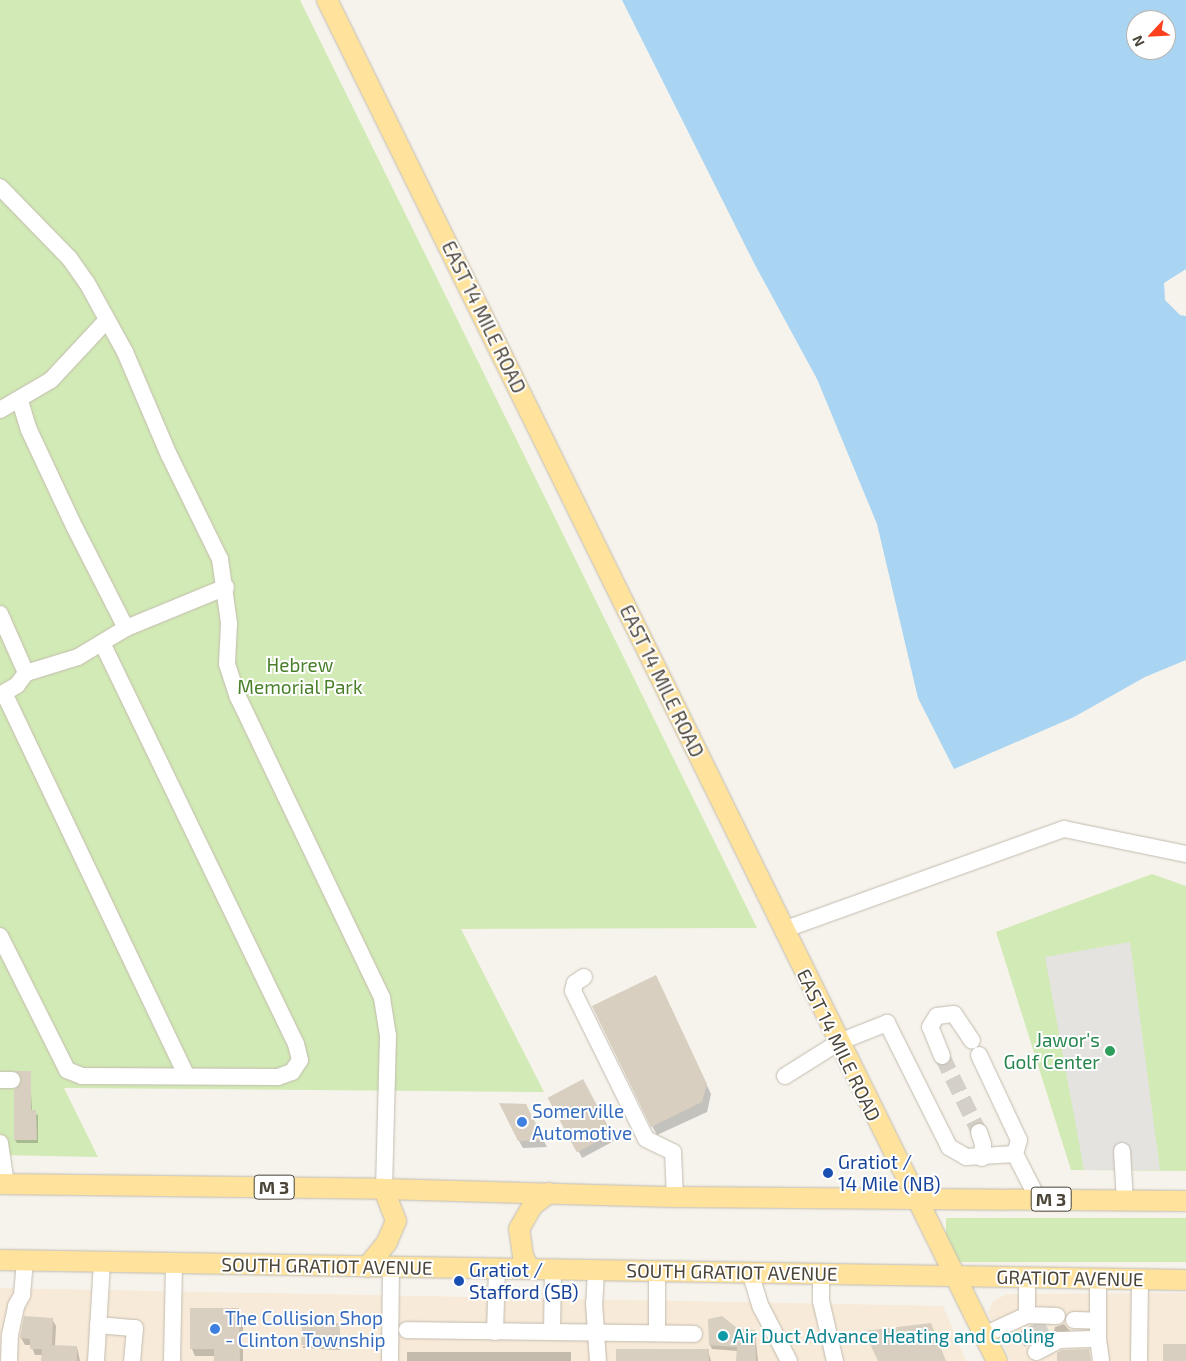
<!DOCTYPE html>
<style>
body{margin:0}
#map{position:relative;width:1186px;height:1361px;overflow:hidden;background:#f6f3ec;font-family:"Exo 2",sans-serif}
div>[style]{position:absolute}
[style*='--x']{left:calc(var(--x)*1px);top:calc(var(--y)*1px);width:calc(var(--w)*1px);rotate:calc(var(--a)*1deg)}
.commercial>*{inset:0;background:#f7ead8}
.green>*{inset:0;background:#d2eab5;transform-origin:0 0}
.parking>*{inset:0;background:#e5e3e0}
.water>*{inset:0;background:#a9d4f2}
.shadow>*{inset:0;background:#0003;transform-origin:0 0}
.building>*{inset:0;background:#d8cfc1;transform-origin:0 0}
.minor-tunnel>*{height:16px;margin-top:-8px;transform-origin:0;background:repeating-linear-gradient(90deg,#d4d0c8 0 16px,transparent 0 24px)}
.roads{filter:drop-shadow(0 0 1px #c2bbae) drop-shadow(0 0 1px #c2bbae)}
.minor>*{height:16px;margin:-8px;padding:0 8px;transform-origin:8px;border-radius:8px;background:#fff}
.major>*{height:20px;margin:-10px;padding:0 10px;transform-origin:10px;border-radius:10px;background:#ffe39c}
.dots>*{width:14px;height:14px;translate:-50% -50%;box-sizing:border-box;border:2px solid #fff;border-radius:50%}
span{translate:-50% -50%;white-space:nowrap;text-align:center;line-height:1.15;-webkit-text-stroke:4px #fff;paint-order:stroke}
.shield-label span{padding:1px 4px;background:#fff;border:1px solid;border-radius:4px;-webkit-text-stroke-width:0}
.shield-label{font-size:18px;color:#4b4439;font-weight:700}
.street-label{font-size:19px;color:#4b4439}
.park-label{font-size:19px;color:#4a7f2a}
.leisure-label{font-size:19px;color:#27864d}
.right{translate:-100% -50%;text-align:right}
.shop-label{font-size:19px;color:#366cbe}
.left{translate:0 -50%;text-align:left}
.transit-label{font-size:19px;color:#164399}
.culture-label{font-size:19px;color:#0d838f}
.north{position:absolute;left:1126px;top:10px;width:50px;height:50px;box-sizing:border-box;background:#fff;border:1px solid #b7b4b0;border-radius:50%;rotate:245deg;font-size:14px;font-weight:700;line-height:20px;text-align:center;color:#4b4439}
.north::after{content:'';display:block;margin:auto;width:18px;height:22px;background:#fc3f1d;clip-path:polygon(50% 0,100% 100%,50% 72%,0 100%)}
</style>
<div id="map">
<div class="commercial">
<div style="clip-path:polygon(0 1288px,943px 1306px,966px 1361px,0 1361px)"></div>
<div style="clip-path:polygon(1186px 1293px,1186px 1361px,1011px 1361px,988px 1313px,993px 1301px,1007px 1294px)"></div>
</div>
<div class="green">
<div style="clip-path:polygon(0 0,300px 0,757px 928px,461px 929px,544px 1092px,64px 1088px,98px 1157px,0 1155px)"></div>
<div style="clip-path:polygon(1152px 874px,1186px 886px,1186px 1171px,1071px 1170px,996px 932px)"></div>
<div style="left:946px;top:1218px;width:240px;height:44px"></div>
</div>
<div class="parking">
<div style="clip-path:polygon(1130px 942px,1160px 1170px,1084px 1170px,1045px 957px)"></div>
</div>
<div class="water">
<div style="clip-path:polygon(evenodd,622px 0,1186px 0,1186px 269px,1164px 283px,1165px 300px,1180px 315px,1186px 316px,1186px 660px,1145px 677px,1074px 717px,954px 769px,918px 698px,877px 524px,817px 379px,754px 263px,622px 0,1136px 20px,1166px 20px,1166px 50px,1136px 50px,1136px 20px)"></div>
</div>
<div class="shadow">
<div style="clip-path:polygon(660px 986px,711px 1094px,707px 1112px,657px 1135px,652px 1126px)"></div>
<div style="clip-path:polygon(30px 1072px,32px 1112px,38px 1115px,38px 1143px,17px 1143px,15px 1140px)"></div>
<div style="left:582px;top:1081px;width:68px;height:36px;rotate:62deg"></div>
<div style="clip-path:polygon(529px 1113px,547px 1147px,523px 1148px,519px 1141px)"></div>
<div style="clip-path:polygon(239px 1309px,243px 1316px,243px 1361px,215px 1361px,215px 1356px,195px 1356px,192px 1349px)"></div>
<div style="clip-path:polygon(25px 1318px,52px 1319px,56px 1326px,55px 1346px,77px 1347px,80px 1361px,42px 1361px,43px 1355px,35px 1355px,31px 1345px,25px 1345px,21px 1338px)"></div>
<div style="clip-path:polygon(303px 1323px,339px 1325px,341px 1345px,303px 1345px)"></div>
<div style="clip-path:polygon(1064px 1324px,1070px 1331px,1053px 1334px,1055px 1327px)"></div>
<div style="clip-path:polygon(1041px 1327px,1046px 1338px,1031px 1346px,1024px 1331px)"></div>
<div style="clip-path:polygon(736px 1329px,755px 1331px,758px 1361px,738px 1361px,738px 1351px,712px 1349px,710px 1345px)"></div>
<div style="left:303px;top:1346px;width:37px;height:2px;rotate:3deg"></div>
<div style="clip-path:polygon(708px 1350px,711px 1361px,617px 1361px)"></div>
<div style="left:407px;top:1352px;width:164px;height:9px"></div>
</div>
<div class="building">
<div style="clip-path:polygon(656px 975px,707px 1084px,702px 1102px,651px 1127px,592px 1006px)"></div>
<div style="clip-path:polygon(15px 1071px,31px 1071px,31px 1110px,36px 1110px,37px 1140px,14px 1140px,14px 1090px,22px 1080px)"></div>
<div style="left:583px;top:1079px;width:62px;height:40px;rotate:62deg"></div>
<div style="clip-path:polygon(499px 1103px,526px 1104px,544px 1140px,518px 1141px)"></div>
<div style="clip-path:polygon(190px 1308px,239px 1308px,240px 1361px,214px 1361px,214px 1349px,190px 1349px)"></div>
<div style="clip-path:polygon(24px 1316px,53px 1318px,52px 1345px,77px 1346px,77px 1361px,41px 1361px,42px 1349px,30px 1349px,30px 1339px,20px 1338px)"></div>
<div style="clip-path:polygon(722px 1316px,737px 1328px,755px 1330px,756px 1361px,736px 1361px,737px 1347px,709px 1345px,708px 1319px)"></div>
<div style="left:302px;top:1322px;width:38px;height:23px;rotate:2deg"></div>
<div style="clip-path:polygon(931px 1323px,946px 1361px,878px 1361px,864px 1331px)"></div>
<div style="clip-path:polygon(1032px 1325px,1041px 1325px,1046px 1336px,1029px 1345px,1022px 1330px)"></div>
<div style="left:1186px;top:1344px;width:17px;height:23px;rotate:90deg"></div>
<div style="left:616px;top:1349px;width:93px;height:12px"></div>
<div style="clip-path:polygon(1089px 1349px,1091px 1361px,1057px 1361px,1057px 1353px,1062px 1350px)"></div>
</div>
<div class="minor-tunnel">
<div style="--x:942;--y:1056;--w:85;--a:64"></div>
<div style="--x:1036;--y:1323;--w:18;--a:63"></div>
<div style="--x:1024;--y:1329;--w:17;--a:62"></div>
</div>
<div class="roads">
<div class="minor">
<div style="--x:0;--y:187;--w:100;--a:45.8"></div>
<div style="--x:70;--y:259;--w:29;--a:55"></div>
<div style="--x:87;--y:283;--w:79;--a:61.2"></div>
<div style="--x:125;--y:352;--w:112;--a:66.9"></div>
<div style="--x:169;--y:455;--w:116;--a:63.9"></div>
<div style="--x:220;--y:559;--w:65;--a:82"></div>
<div style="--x:229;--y:623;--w:41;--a:92.8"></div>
<div style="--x:227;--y:664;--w:35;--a:72"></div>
<div style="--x:238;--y:697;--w:334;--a:64.4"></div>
<div style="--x:382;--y:998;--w:38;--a:81"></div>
<div style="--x:388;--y:1036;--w:153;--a:91.5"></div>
<div style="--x:20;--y:401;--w:30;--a:73"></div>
<div style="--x:29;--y:430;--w:108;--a:64.9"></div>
<div style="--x:75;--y:528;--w:112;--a:63"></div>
<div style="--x:0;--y:410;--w:59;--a:-30.5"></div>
<div style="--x:51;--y:380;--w:82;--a:-47"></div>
<div style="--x:0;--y:614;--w:64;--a:66.2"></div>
<div style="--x:4;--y:693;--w:424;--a:64.5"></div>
<div style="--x:0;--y:695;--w:20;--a:-30"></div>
<div style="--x:17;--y:685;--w:15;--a:-53"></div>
<div style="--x:26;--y:673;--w:54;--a:-17.1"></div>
<div style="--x:78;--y:657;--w:56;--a:-31.1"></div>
<div style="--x:126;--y:628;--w:108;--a:-22.3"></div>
<div style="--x:783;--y:930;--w:299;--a:-19.8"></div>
<div style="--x:1064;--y:829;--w:125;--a:11.6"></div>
<div style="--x:0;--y:936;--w:150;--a:63.4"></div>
<div style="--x:67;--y:1070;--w:16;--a:22"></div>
<div style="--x:82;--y:1076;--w:196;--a:0.3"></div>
<div style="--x:278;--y:1077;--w:15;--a:-20"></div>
<div style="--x:292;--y:1072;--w:14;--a:-56"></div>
<div style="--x:300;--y:1060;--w:16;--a:-104"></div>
<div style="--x:296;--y:1044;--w:445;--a:-115.8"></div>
<div style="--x:584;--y:977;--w:11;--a:146"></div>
<div style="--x:575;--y:983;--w:8;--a:104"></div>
<div style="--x:573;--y:991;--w:165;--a:63.7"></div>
<div style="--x:646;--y:1139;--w:30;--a:26"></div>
<div style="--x:673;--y:1152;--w:45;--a:87.5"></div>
<div style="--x:979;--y:1055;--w:94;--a:64.8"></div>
<div style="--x:1019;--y:1140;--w:15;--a:106"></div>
<div style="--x:942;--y:1056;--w:31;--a:-112"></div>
<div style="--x:930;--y:1027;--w:13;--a:-58"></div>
<div style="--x:937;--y:1016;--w:17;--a:-7"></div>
<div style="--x:954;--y:1014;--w:32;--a:56"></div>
<div style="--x:785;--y:1076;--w:64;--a:-32.2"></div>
<div style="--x:839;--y:1042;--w:52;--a:-21.6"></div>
<div style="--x:887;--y:1023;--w:139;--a:63.4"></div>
<div style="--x:949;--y:1147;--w:20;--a:30"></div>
<div style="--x:966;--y:1157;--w:49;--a:-3.5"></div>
<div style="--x:1015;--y:1154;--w:51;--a:62.9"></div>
<div style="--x:0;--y:1080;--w:12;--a:0"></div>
<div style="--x:979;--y:1132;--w:13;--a:72"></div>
<div style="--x:983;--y:1144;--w:14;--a:94"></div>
<div style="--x:0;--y:1143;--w:41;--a:81.7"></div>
<div style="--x:1122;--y:1151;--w:50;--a:86.6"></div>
<div style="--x:596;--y:1270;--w:33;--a:93"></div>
<div style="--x:594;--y:1303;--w:58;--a:86.1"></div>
<div style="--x:750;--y:1272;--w:37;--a:73"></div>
<div style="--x:761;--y:1307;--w:61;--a:62.6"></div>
<div style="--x:821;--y:1273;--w:28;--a:90"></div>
<div style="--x:821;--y:1301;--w:62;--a:76.9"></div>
<div style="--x:1098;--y:1278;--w:61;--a:90"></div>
<div style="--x:1098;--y:1339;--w:22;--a:82"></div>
<div style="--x:1027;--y:1315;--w:38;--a:-90"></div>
<div style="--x:1074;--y:1320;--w:24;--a:2"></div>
<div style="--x:98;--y:1325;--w:37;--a:5"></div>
<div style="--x:135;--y:1328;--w:33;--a:95"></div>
<div style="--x:407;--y:1330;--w:287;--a:0.8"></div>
<div style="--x:495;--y:1332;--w:64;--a:-88.2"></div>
<div style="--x:552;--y:1332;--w:63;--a:-89.1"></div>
<div style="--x:657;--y:1333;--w:62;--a:-90"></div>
<div style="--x:984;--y:1335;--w:47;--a:-24.9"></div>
<div style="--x:1027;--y:1315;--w:30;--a:2"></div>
<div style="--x:1036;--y:1352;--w:27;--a:-27"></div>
<div style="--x:1060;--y:1340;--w:38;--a:-2"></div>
<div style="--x:9;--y:1361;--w:26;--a:-88"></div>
<div style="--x:10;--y:1335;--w:30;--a:-78"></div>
<div style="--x:16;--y:1306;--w:13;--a:-61"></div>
<div style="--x:22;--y:1295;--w:35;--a:-85"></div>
<div style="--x:96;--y:1361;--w:99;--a:-86.5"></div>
<div style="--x:172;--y:1361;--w:98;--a:-88.8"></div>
<div style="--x:390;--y:1361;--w:93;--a:-89.4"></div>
<div style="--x:1139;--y:1361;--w:82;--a:-89.3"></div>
</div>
<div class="major">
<div style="--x:327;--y:0;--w:1517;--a:63.79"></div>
<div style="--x:0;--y:1184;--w:384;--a:0.7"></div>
<div style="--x:384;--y:1189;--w:291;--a:1.6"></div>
<div style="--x:675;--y:1197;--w:511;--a:0.45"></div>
<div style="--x:0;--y:1260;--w:1186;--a:0.97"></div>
<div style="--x:367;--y:1267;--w:32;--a:-51"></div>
<div style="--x:387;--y:1242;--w:23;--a:-67"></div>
<div style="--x:396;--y:1221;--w:34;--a:-111"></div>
<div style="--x:529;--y:1268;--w:13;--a:-117"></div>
<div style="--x:523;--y:1256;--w:27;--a:-98"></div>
<div style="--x:519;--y:1229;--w:28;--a:-60"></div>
<div style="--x:533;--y:1205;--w:20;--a:-37"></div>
</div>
</div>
<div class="dots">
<div style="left:1110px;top:1051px;background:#2e9e5b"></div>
<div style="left:522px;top:1122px;background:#3f7fe0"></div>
<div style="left:828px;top:1173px;background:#1a4fb4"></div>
<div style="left:459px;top:1281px;background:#1a4fb4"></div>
<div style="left:215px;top:1329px;background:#3f7fe0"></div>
<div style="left:723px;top:1336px;background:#0f9aa8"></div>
</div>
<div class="shield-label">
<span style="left:274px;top:1187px">M 3</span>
<span style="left:1051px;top:1199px">M 3</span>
</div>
<div class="street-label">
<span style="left:484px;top:317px;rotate:64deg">EAST 14 MILE ROAD</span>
<span style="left:662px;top:681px;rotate:64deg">EAST 14 MILE ROAD</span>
<span style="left:839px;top:1045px;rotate:64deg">EAST 14 MILE ROAD</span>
<span style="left:327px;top:1266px;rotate:1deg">SOUTH GRATIOT AVENUE</span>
<span style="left:732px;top:1272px;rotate:1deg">SOUTH GRATIOT AVENUE</span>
<span style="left:1070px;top:1278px;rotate:1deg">GRATIOT AVENUE</span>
</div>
<div class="park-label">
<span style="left:300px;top:676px">Hebrew<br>Memorial Park</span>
</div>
<div class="leisure-label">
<span class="right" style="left:1100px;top:1051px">Jawor's<br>Golf Center</span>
</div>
<div class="shop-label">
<span class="left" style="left:532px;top:1122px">Somerville<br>Automotive</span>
<span class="left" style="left:225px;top:1329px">The Collision Shop<br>- Clinton Township</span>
</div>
<div class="transit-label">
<span class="left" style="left:838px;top:1173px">Gratiot /<br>14 Mile (NB)</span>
<span class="left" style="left:469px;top:1281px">Gratiot /<br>Stafford (SB)</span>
</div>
<div class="culture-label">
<span class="left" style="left:733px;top:1336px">Air Duct Advance Heating and Cooling</span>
</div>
<div class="north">N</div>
</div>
